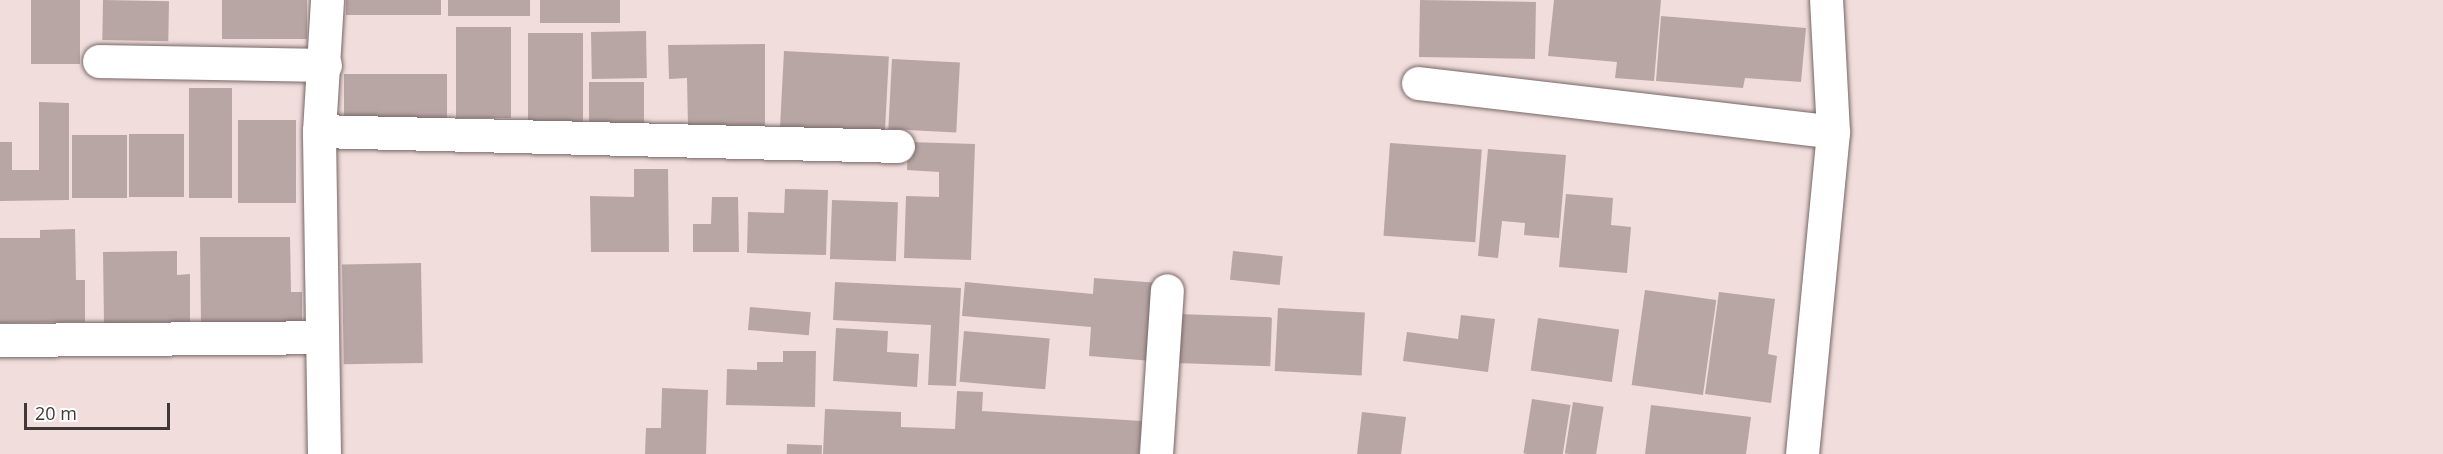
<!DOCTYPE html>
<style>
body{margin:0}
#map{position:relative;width:2443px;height:454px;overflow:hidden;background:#f0dddc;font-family:"Open Sans",sans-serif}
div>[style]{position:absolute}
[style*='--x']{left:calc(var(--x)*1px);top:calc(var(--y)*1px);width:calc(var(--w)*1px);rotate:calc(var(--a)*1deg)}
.building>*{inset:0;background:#b8a6a5;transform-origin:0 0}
.roads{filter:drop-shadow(0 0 2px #776766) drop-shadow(0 0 2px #776766)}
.street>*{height:33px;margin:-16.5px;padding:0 16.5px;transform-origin:16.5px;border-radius:16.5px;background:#fff}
span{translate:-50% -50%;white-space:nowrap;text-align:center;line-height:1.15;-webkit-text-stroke:6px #fff;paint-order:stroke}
.scale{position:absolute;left:24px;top:403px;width:146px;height:27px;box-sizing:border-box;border:3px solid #3f3838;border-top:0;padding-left:8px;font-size:18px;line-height:21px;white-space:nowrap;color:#3f3838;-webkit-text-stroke:4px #fff;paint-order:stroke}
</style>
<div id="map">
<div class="building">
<div style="left:31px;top:0;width:49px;height:64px"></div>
<div style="left:103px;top:0;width:66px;height:40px;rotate:1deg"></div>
<div style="left:222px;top:0;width:85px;height:39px"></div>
<div style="left:346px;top:0;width:95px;height:15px"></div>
<div style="left:448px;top:0;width:82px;height:16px"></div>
<div style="left:540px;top:0;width:80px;height:23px"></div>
<div style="left:1420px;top:0;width:116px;height:57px;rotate:1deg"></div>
<div style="clip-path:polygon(1554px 0,1661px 0,1654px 81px,1615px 78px,1617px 62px,1548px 56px)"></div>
<div style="clip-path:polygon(1661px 16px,1806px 28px,1801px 82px,1745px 78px,1743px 88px,1656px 81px)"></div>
<div style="left:456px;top:27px;width:55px;height:91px"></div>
<div style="left:646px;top:31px;width:47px;height:55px;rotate:89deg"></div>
<div style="left:528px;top:33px;width:55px;height:91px"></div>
<div style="clip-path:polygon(765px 44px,765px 127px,688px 128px,687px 78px,669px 79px,668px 45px)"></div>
<div style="left:784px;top:51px;width:105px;height:76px;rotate:3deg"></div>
<div style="left:892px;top:59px;width:68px;height:70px;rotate:3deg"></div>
<div style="left:447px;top:74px;width:44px;height:103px;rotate:90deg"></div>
<div style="left:589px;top:82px;width:55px;height:46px"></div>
<div style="left:189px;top:88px;width:43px;height:110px"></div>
<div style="clip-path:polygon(39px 102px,69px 103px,69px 200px,0 201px,0 142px,12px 142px,12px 170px,39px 170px)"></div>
<div style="left:296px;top:120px;width:83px;height:58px;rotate:90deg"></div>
<div style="left:184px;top:134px;width:63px;height:55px;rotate:90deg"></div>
<div style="left:72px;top:135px;width:55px;height:63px"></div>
<div style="clip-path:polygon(908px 142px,975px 144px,971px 260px,904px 258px,906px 196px,939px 197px,939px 172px,907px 170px)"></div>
<div style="left:1390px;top:143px;width:92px;height:93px;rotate:4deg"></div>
<div style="clip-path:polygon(1488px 149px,1566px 155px,1559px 238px,1524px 235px,1525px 223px,1502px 221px,1498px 258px,1478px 256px)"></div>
<div style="clip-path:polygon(634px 169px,668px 169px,669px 252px,591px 252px,590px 196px,634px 197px)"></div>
<div style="clip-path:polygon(785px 189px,828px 190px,826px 255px,747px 253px,748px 212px,784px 213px)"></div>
<div style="clip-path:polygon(1566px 194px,1613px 198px,1611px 225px,1631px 227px,1627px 273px,1559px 267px)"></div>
<div style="clip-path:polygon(712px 197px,738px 197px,739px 252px,693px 252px,693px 224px,711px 224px)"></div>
<div style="left:832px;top:200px;width:66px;height:59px;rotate:2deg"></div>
<div style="clip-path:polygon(75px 229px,76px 280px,85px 280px,85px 322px,0 323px,0 238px,40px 238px,40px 230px)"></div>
<div style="clip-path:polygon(200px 237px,290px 237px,291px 292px,302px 292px,302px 325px,201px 326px)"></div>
<div style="clip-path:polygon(177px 251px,177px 275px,190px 274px,190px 322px,104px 323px,103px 252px)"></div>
<div style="left:1233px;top:251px;width:50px;height:29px;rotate:6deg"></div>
<div style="left:421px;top:263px;width:100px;height:79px;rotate:89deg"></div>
<div style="clip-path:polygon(1094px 278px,1159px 283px,1152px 361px,1089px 356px,1091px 327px,962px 316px,965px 282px,1093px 294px)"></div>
<div style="clip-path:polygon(835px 282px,961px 288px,956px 386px,928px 385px,931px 325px,833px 320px)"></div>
<div style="left:1645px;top:290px;width:72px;height:96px;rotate:8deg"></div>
<div style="clip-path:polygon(1719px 292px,1775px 299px,1768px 354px,1777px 356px,1771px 403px,1705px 394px)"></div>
<div style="left:750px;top:307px;width:61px;height:23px;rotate:5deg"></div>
<div style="left:1278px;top:308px;width:87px;height:63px;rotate:3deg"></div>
<div style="left:1178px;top:314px;width:94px;height:49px;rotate:2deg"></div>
<div style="clip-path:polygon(1461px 315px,1495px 319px,1488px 372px,1403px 361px,1407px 332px,1458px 339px)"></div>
<div style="left:1538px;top:318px;width:82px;height:53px;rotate:8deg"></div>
<div style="clip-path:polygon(836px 328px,888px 331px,887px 352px,919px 354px,917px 387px,833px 381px)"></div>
<div style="left:964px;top:331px;width:86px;height:51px;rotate:5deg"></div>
<div style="clip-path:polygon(783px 351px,816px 351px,815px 407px,726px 405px,727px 369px,757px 370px,757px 362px,783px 362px)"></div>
<div style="clip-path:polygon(662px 388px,708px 390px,706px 454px,645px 454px,646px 428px,661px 428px)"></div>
<div style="clip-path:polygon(957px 391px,983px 392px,982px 411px,1142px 421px,1139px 454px,823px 454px,825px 409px,901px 412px,901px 427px,955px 429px)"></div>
<div style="left:1532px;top:399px;width:39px;height:55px;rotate:9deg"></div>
<div style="left:1573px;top:402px;width:31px;height:52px;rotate:9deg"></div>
<div style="clip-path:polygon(1651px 405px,1751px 417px,1746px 454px,1645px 454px)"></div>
<div style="clip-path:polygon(1362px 412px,1406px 417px,1401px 454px,1357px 454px)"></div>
<div style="left:787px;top:444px;width:35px;height:10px;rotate:2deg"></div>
</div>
<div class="roads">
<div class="street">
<div style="--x:99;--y:61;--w:226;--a:1"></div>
<div style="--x:1418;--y:83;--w:418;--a:6.7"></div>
<div style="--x:319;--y:131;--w:579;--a:1.48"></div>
<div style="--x:0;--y:340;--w:321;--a:-0.5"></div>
<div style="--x:324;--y:454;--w:323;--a:-90.9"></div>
<div style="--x:319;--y:131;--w:131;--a:-86.5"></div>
<div style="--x:1156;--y:454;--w:164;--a:-86.2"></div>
<div style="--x:1802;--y:454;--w:323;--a:-84.5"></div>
<div style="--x:1833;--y:132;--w:132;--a:-93"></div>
</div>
</div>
<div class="scale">20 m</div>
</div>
